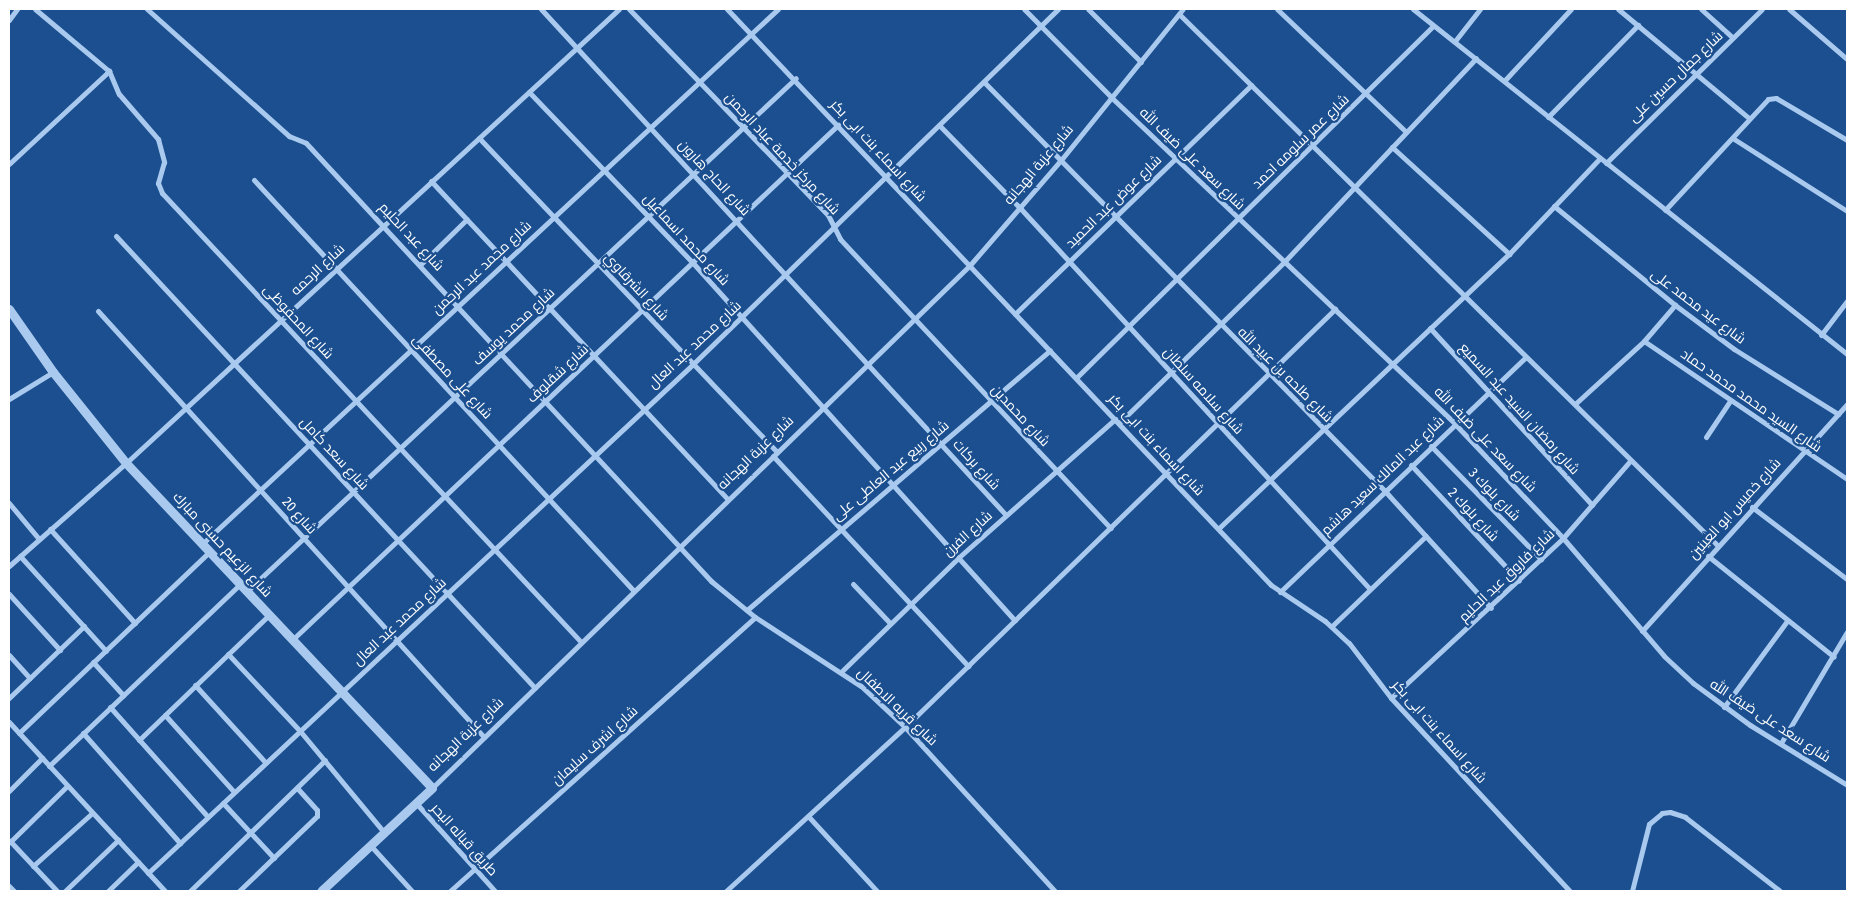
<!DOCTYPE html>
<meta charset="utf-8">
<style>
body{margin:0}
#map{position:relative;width:1856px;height:900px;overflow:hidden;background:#1b4f8f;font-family:"Fira Sans Condensed",Cairo,sans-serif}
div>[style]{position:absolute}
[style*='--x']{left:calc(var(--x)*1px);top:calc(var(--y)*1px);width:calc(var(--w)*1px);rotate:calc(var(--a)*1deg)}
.minor>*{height:5px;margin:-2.5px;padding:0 2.5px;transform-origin:2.5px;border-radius:2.5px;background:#a9c9ee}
.tertiary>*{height:9px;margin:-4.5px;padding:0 4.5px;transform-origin:4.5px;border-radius:4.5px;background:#a9c9ee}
span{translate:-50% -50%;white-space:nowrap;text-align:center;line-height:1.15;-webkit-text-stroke:4.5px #1b4f8f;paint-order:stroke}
.street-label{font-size:14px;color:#fff}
.frame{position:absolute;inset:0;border:10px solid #fff;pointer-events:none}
</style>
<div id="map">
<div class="minor">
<div style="--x:35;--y:9;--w:97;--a:40"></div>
<div style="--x:109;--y:71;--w:25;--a:67"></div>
<div style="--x:119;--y:94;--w:60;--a:49.1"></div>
<div style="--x:158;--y:139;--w:24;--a:75"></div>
<div style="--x:164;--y:162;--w:22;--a:106"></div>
<div style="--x:158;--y:183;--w:11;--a:68"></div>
<div style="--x:162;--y:193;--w:614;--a:46.98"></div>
<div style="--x:147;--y:9;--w:191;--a:41.8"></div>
<div style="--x:289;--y:136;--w:18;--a:22"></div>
<div style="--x:306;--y:143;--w:597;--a:47.24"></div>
<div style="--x:711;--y:581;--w:57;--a:39.3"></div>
<div style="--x:755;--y:617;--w:126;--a:33.1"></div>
<div style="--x:861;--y:686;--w:60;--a:43"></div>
<div style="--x:905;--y:727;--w:222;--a:47.6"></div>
<div style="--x:541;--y:9;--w:687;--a:47.42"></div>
<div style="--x:629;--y:9;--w:286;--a:46"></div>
<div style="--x:828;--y:215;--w:27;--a:63"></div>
<div style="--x:840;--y:239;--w:396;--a:46.9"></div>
<div style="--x:727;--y:9;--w:792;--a:46.64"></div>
<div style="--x:1271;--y:585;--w:65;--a:33.7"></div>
<div style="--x:1325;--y:621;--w:33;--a:43"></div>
<div style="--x:1349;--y:643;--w:69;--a:52.6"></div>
<div style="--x:1391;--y:698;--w:263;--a:47.2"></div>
<div style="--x:1024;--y:9;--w:125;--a:45.3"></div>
<div style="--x:1112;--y:98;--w:473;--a:43.5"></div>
<div style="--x:1455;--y:424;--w:157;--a:46.5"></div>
<div style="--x:1563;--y:538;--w:155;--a:49.4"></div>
<div style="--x:1664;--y:656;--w:40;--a:43"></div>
<div style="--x:1693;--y:683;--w:71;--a:36.4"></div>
<div style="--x:1750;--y:725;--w:114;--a:31.7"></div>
<div style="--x:1088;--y:9;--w:75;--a:45"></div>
<div style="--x:1277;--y:9;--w:178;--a:43.6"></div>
<div style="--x:1413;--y:9;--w:554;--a:38.48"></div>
<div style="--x:1618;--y:9;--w:170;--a:39.8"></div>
<div style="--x:1701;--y:9;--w:42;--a:42.1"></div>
<div style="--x:1789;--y:9;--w:77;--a:40.8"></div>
<div style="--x:1179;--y:14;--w:756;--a:44.62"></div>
<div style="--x:9;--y:20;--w:14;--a:-54"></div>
<div style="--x:1455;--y:41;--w:41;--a:-52"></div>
<div style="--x:1505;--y:80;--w:97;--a:-47.1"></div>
<div style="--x:984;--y:82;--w:571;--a:45.57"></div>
<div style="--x:1384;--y:490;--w:159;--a:47.8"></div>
<div style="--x:529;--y:92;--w:237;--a:46.2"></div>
<div style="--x:693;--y:263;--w:481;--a:48"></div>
<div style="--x:1548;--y:117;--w:129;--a:-45.6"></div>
<div style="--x:940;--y:126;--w:116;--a:45.7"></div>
<div style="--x:1021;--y:209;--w:515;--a:47.44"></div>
<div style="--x:479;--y:138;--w:433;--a:46.5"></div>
<div style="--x:1734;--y:139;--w:134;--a:32.5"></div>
<div style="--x:1392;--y:147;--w:159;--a:42.4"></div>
<div style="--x:1606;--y:163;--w:219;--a:-44.6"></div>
<div style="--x:9;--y:164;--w:137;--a:-42.9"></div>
<div style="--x:254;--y:180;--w:558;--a:47.25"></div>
<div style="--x:431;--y:181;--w:435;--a:47"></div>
<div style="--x:1554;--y:206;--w:156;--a:39.3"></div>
<div style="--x:1675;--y:305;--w:74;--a:36.7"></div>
<div style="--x:1734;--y:349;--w:123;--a:32"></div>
<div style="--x:1665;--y:210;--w:151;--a:-47.1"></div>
<div style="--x:1768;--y:99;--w:8;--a:-7"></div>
<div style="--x:1776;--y:98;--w:82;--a:30.6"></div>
<div style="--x:116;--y:236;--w:616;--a:47.17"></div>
<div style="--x:421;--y:264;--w:64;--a:-44.4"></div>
<div style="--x:98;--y:311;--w:575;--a:47.82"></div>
<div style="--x:1015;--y:314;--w:329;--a:-44.1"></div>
<div style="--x:1430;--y:328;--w:240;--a:47.5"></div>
<div style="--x:1821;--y:335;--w:43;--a:-52.6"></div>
<div style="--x:1644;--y:341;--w:245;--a:34.2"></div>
<div style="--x:1077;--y:377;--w:500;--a:-44.6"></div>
<div style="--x:9;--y:399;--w:52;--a:-31.5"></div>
<div style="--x:1575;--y:404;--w:93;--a:-42.4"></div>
<div style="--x:1644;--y:341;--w:48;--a:-49.3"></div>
<div style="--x:1119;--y:423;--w:231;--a:-44.3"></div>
<div style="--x:1284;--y:262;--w:280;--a:-46.7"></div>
<div style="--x:1706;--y:437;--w:43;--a:-56.3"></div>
<div style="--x:1431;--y:446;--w:158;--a:45.8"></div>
<div style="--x:773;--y:456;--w:287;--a:47.1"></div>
<div style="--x:1411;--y:465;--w:158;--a:47"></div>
<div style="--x:9;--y:503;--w:47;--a:50.2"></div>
<div style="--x:1752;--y:507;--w:119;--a:37.2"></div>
<div style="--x:1219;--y:528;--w:399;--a:-43.4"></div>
<div style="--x:1509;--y:254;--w:132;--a:-46.5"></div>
<div style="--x:50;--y:529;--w:127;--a:47.9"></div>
<div style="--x:202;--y:544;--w:786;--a:-42.89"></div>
<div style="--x:20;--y:556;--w:128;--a:47.8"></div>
<div style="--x:1708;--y:556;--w:161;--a:38.7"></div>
<div style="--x:9;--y:566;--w:156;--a:-41.4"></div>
<div style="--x:126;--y:463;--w:670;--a:-42.64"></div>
<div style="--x:853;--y:584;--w:54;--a:46.5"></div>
<div style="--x:247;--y:591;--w:751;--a:-43.06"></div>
<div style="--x:1280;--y:592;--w:340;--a:-43.7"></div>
<div style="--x:9;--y:594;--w:76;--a:47.7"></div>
<div style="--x:747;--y:610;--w:399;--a:-40.6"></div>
<div style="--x:1332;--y:626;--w:130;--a:-43.8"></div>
<div style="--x:1642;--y:631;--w:306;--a:-47.9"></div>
<div style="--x:292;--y:640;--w:751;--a:-43.33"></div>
<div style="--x:228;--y:654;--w:105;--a:46.9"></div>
<div style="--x:300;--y:731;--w:131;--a:50.3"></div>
<div style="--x:9;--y:655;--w:31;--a:48"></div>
<div style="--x:93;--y:662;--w:45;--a:47.7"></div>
<div style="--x:842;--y:671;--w:162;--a:-44.2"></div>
<div style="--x:958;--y:558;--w:210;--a:-41.5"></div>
<div style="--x:195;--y:685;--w:105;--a:47.7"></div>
<div style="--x:9;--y:698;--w:104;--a:-43.8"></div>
<div style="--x:1391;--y:698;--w:235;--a:-42.9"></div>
<div style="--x:1563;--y:538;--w:102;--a:-49"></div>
<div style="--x:110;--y:707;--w:147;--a:48.3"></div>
<div style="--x:1724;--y:707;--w:107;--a:-53.8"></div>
<div style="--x:165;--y:715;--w:103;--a:48.1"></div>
<div style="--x:9;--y:722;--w:230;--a:47.3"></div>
<div style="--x:19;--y:733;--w:262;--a:-43.6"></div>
<div style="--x:83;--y:733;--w:147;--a:48.6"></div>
<div style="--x:139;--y:740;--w:180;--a:-43.9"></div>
<div style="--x:1781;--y:743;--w:129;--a:-59.3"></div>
<div style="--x:49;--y:766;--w:264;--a:-43.6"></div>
<div style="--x:432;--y:788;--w:750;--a:-44.19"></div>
<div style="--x:970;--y:265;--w:139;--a:-49.1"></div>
<div style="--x:1061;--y:160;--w:194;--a:-51.1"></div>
<div style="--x:9;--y:791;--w:47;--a:-45"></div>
<div style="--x:223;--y:803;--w:75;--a:47.2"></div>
<div style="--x:416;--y:803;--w:118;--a:48.1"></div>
<div style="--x:808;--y:816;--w:102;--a:47.4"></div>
<div style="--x:10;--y:841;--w:69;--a:46.8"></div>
<div style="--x:10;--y:842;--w:80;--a:-44.5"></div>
<div style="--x:371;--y:846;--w:61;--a:47.7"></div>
<div style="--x:33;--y:866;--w:79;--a:-41.9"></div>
<div style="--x:148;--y:873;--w:746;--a:-43.04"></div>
<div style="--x:693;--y:364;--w:509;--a:-44.2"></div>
<div style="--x:9;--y:886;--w:7;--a:45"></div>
<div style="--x:65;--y:891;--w:74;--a:-43.9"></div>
<div style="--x:108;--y:891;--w:42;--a:-44"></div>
<div style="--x:190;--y:891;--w:188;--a:-44.1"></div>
<div style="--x:239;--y:891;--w:108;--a:-43.9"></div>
<div style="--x:317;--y:816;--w:6;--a:-90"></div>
<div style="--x:317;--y:810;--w:30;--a:-132"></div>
<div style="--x:450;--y:891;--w:410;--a:-41.9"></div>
<div style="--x:726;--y:891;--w:243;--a:-42.5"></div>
<div style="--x:905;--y:727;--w:600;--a:-44.19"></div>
<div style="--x:1632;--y:891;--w:69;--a:-75.8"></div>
<div style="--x:1649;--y:824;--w:17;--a:-40"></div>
<div style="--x:1662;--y:813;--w:8;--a:-7"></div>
<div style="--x:1670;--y:812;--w:16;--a:18"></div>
<div style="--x:1685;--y:817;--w:120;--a:37.9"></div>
</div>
<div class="tertiary">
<div style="--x:9;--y:309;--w:77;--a:55.1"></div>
<div style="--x:53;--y:372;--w:117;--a:51.3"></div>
<div style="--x:126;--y:463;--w:446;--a:46.7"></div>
<div style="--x:432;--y:788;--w:151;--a:137.1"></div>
</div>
<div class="street-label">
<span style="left:1676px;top:77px;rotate:-44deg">شارع جمال حسين على</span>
<span style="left:1301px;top:142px;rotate:-44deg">شارع عمر سلومه احمد</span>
<span style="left:878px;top:151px;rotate:47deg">شارع اسماء بنت ابى بكر</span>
<span style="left:782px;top:154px;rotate:47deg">شارع مركز خدمة عباد الرحمن</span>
<span style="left:1192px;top:159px;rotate:44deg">شارع سعد على ضيف الله</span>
<span style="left:1039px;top:165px;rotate:-50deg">شارع عزبة الهجانه</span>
<span style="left:714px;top:178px;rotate:47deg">شارع الحاج هارون</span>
<span style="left:1114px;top:202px;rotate:-44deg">شارع عوض عبد الحميد</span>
<span style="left:411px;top:237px;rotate:47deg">شارع عبد الحليم</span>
<span style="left:686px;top:240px;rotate:47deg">شارع محمد اسماعيل</span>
<span style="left:482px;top:268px;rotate:-43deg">شارع محمد عبد الرحمن</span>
<span style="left:318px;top:270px;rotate:-43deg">شارع الرحمه</span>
<span style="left:636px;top:287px;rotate:47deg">شارع الشرقاوي</span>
<span style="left:1698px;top:307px;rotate:37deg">شارع عيد محمد على</span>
<span style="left:298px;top:322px;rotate:47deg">شارع المحفوظى</span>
<span style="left:514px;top:327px;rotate:-43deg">شارع محمد يوسف</span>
<span style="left:695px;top:345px;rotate:-43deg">شارع محمد عبد العال</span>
<span style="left:558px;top:374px;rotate:-43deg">شارع شقلوف</span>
<span style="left:1285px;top:375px;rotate:45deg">شارع طلحه بن عبيد الله</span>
<span style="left:452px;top:377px;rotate:47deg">شارع على مصطفى</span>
<span style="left:1203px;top:391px;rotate:48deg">شارع سلامه سلطان</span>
<span style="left:1751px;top:401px;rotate:35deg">شارع السيد محمد محمد حماد</span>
<span style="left:1519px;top:409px;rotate:48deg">شارع رمضان السيد عبد السميع</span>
<span style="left:1020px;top:416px;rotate:47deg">شارع محمدين</span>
<span style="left:1485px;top:440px;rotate:46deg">شارع سعد على ضيف الله</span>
<span style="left:1156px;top:445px;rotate:47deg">شارع اسماء بنت ابى بكر</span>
<span style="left:756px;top:453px;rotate:-44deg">شارع عزبة الهجانه</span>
<span style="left:334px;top:454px;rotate:47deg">شارع سعد كامل</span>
<span style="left:976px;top:465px;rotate:48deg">شارع بركات</span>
<span style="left:891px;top:471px;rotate:-40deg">شارع ربيع عبد العاطى على</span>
<span style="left:1383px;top:476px;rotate:-44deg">شارع عبد المالك سعيد هاشم</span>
<span style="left:1494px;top:495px;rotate:46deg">شارع بلوك 3</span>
<span style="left:1735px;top:509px;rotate:-48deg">شارع خميس ابو العينين</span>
<span style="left:1473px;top:515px;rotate:47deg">شارع بلوك 2</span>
<span style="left:299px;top:516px;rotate:48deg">شارع 20</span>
<span style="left:968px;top:534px;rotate:-42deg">شارع الفرن</span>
<span style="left:222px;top:545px;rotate:47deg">شارع الزعيم حسنى مبارك</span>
<span style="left:1507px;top:576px;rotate:-44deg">شارع فاروق عبد الحليم</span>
<span style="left:400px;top:622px;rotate:-43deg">شارع محمد عبد العال</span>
<span style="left:897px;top:707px;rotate:44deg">شارع قريه الاطفال</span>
<span style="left:1770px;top:721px;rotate:33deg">شارع سعد على ضيف الله</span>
<span style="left:1439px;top:732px;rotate:48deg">شارع اسماء بنت ابى بكر</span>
<span style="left:466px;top:735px;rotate:-44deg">شارع عزبة الهجانه</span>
<span style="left:595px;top:746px;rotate:-42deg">شارع اشرف سليمان</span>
<span style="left:464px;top:840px;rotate:48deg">طريق قباله البحر</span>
</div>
<div class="frame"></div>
</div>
